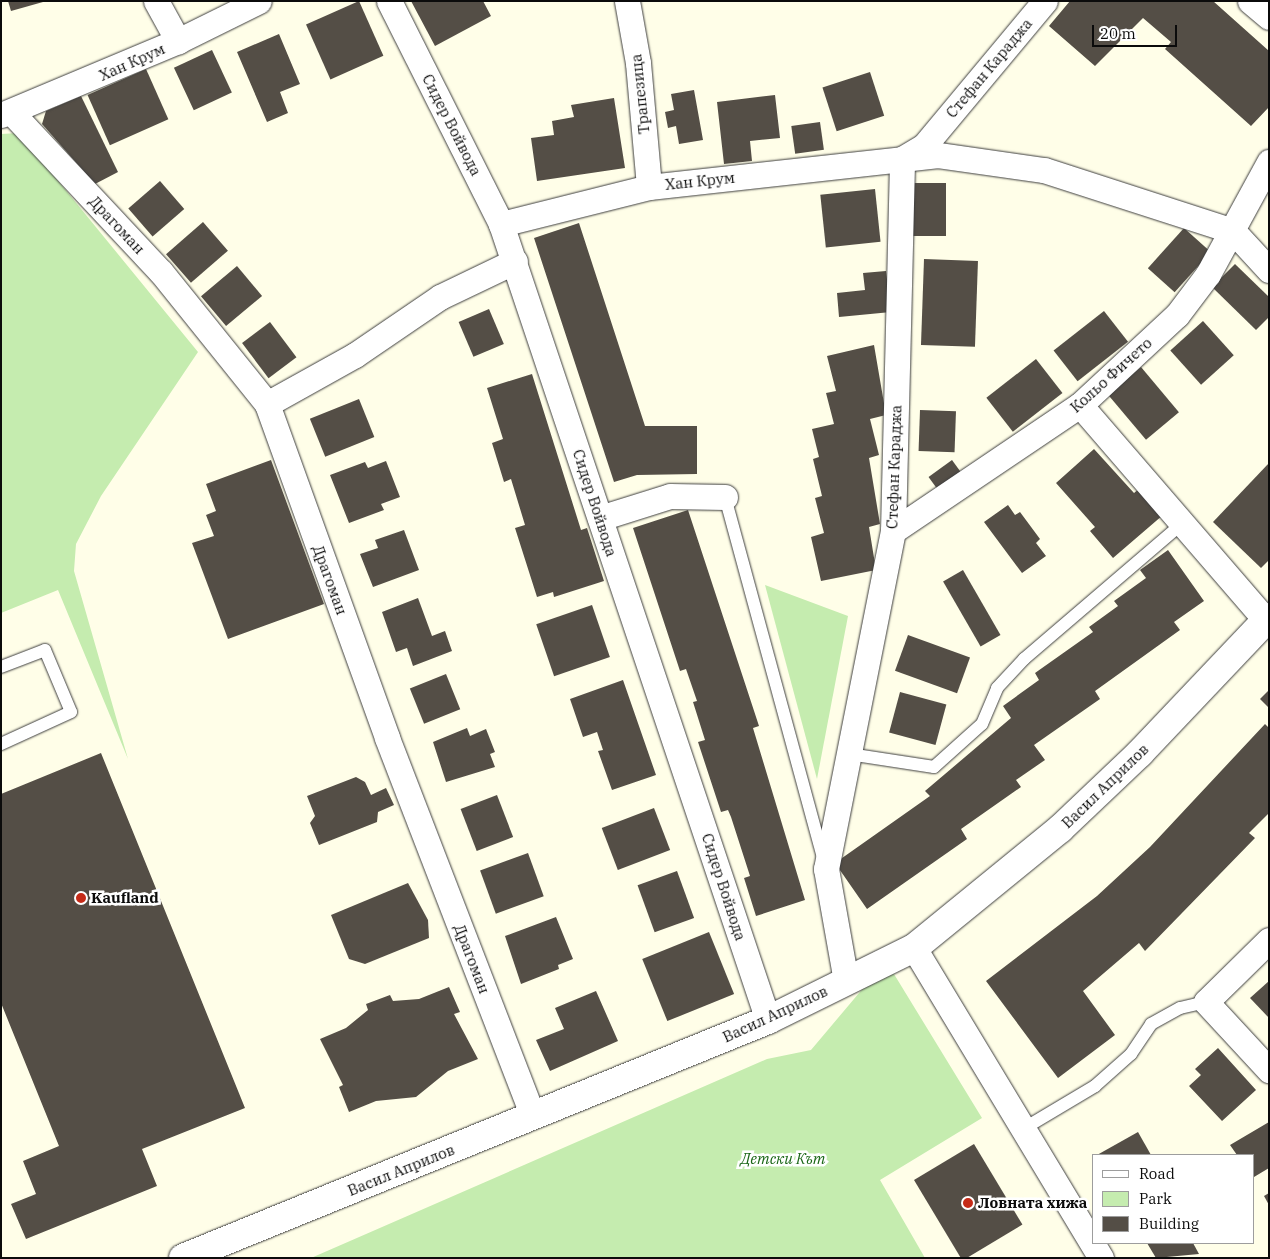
<!DOCTYPE html>
<meta charset="utf-8">
<style>
body{margin:0}
#map{position:relative;width:1270px;height:1259px;overflow:hidden;background:#fffee8;font-family:"IBM Plex Serif",serif}
div>[style]{position:absolute}
[style*='--x']{left:calc(var(--x)*1px);top:calc(var(--y)*1px);width:calc(var(--w)*1px);rotate:calc(var(--a)*1deg)}
.green>*{inset:0;background:#c5ecaf}
.building>*{inset:0;background:#544e46;transform-origin:0 0}
.roads{filter:drop-shadow(0 0 1px #3e3e3e) drop-shadow(0 0 1px #3e3e3e)}
.service>*{height:12px;margin:-6px;padding:0 6px;transform-origin:6px;border-radius:6px;background:#fff}
.minor>*{height:25px;margin:-12.5px;padding:0 12.5px;transform-origin:12.5px;border-radius:12.5px;background:#fff}
.tertiary>*{height:28px;margin:-14px;padding:0 14px;transform-origin:14px;border-radius:14px;background:#fff}
.dots>*{width:14px;height:14px;translate:-50% -50%;box-sizing:border-box;border:2px solid #fff;border-radius:50%}
span{translate:-50% -50%;white-space:nowrap;text-align:center;line-height:1.15;-webkit-text-stroke:5px #fff;paint-order:stroke}
.street-label{font-size:15px;color:#0b0b0b}
.poi-label{font-size:15px;color:#0b0b0b;font-weight:700}
.left{translate:0 -50%;text-align:left}
.park-label{font-size:15px;color:#1b6717;font-style:italic}
.frame{position:absolute;inset:0;border:2px solid #0b0b0b;pointer-events:none}
.legend{position:absolute;left:1092px;top:1154px;width:162px;height:90px;box-sizing:border-box;background:#fff;border:1px solid #9d9d9d;margin:0;padding:6px 9px;list-style:none;font-size:15px;color:#0b0b0b}
.legend li{display:flex;align-items:center;gap:10px;height:25px}
.legend b{width:25px;border:1px solid #9d9d9d}
.scale{position:absolute;left:1092px;top:25px;width:85px;height:22px;box-sizing:border-box;border:2px solid #0b0b0b;border-top:0;padding-left:6px;font-size:15px;line-height:18px;white-space:nowrap;color:#0b0b0b;-webkit-text-stroke:4px #fff;paint-order:stroke}
</style>
<div id="map">
<div class="green">
<div style="clip-path:polygon(19px 133px,198px 352px,101px 496px,76px 544px,74px 571px,128px 759px,58px 590px,1px 613px,1px 134px)"></div>
<div style="clip-path:polygon(765px 585px,848px 616px,817px 779px)"></div>
<div style="clip-path:polygon(886px 961px,982px 1118px,880px 1180px,925px 1258px,311px 1258px,767px 1059px,811px 1050px)"></div>
</div>
<div class="building">
<div style="clip-path:polygon(8px 1px,43px 1px,43px 2px,11px 11px)"></div>
<div style="left:359px;top:1px;width:60px;height:58px;rotate:66deg"></div>
<div style="clip-path:polygon(411px 1px,483px 1px,491px 16px,435px 46px)"></div>
<div style="clip-path:polygon(1070px 1px,1213px 1px,1269px 51px,1269px 107px,1251px 126px,1165px 49px,1171px 42px,1143px 18px,1095px 66px,1049px 26px)"></div>
<div style="clip-path:polygon(279px 34px,300px 84px,280px 92px,288px 113px,267px 122px,237px 52px)"></div>
<div style="left:212px;top:50px;width:47px;height:42px;rotate:65deg"></div>
<div style="left:146px;top:69px;width:55px;height:64px;rotate:66deg"></div>
<div style="left:870px;top:72px;width:46px;height:50px;rotate:72deg"></div>
<div style="clip-path:polygon(694px 90px,703px 140px,679px 144px,676px 126px,668px 128px,665px 112px,674px 110px,671px 94px)"></div>
<div style="clip-path:polygon(775px 95px,780px 138px,750px 141px,752px 161px,724px 164px,717px 102px)"></div>
<div style="clip-path:polygon(81px 96px,118px 172px,95px 184px,42px 124px,46px 111px)"></div>
<div style="clip-path:polygon(614px 98px,625px 168px,537px 181px,531px 138px,554px 135px,552px 121px,574px 117px,571px 105px)"></div>
<div style="left:820px;top:122px;width:28px;height:29px;rotate:82deg"></div>
<div style="left:160px;top:181px;width:37px;height:42px;rotate:49deg"></div>
<div style="left:912px;top:183px;width:34px;height:53px"></div>
<div style="left:875px;top:189px;width:53px;height:55px;rotate:84deg"></div>
<div style="left:203px;top:222px;width:38px;height:49px;rotate:49deg"></div>
<div style="clip-path:polygon(579px 223px,645px 426px,697px 426px,697px 474px,637px 475px,614px 482px,534px 238px)"></div>
<div style="left:1184px;top:228px;width:36px;height:54px;rotate:42deg"></div>
<div style="left:924px;top:259px;width:54px;height:86px;rotate:2deg"></div>
<div style="clip-path:polygon(1235px 264px,1269px 297px,1269px 317px,1256px 330px,1212px 287px)"></div>
<div style="left:237px;top:266px;width:39px;height:47px;rotate:50deg"></div>
<div style="clip-path:polygon(886px 271px,891px 312px,839px 317px,837px 293px,865px 290px,863px 273px)"></div>
<div style="left:489px;top:309px;width:38px;height:33px;rotate:67deg"></div>
<div style="left:1104px;top:311px;width:39px;height:64px;rotate:52deg"></div>
<div style="left:1203px;top:321px;width:46px;height:44px;rotate:48deg"></div>
<div style="left:270px;top:322px;width:44px;height:35px;rotate:53deg"></div>
<div style="clip-path:polygon(874px 345px,886px 415px,870px 419px,879px 455px,869px 458px,880px 524px,869px 527px,876px 570px,821px 581px,811px 537px,824px 533px,815px 498px,822px 496px,813px 459px,819px 457px,812px 429px,834px 424px,826px 393px,836px 391px,827px 356px)"></div>
<div style="left:1036px;top:359px;width:43px;height:63px;rotate:52deg"></div>
<div style="left:1141px;top:367px;width:59px;height:43px;rotate:50deg"></div>
<div style="clip-path:polygon(532px 374px,581px 530px,587px 528px,604px 581px,554px 597px,553px 592px,537px 597px,515px 528px,525px 525px,511px 479px,504px 482px,492px 443px,503px 439px,487px 388px)"></div>
<div style="left:359px;top:399px;width:41px;height:53px;rotate:68deg"></div>
<div style="left:920px;top:410px;width:36px;height:41px;rotate:2deg"></div>
<div style="clip-path:polygon(1094px 449px,1134px 493px,1140px 488px,1163px 515px,1113px 558px,1090px 531px,1095px 527px,1056px 483px)"></div>
<div style="clip-path:polygon(271px 460px,324px 604px,228px 639px,192px 543px,214px 536px,206px 515px,216px 511px,206px 484px)"></div>
<div style="left:952px;top:460px;width:17px;height:29px;rotate:54deg"></div>
<div style="clip-path:polygon(386px 461px,400px 497px,381px 504px,384px 510px,349px 523px,330px 475px,365px 462px,368px 468px)"></div>
<div style="clip-path:polygon(1269px 463px,1269px 560px,1261px 568px,1213px 522px)"></div>
<div style="clip-path:polygon(1008px 505px,1015px 515px,1020px 512px,1040px 539px,1036px 543px,1046px 556px,1022px 573px,984px 522px)"></div>
<div style="clip-path:polygon(688px 510px,759px 726px,753px 728px,805px 900px,756px 916px,744px 878px,750px 876px,731px 817px,728px 810px,721px 812px,698px 742px,705px 740px,693px 702px,697px 701px,686px 669px,680px 671px,633px 528px)"></div>
<div style="clip-path:polygon(404px 530px,419px 570px,373px 587px,360px 554px,378px 548px,375px 540px)"></div>
<div style="clip-path:polygon(1168px 550px,1204px 601px,1174px 622px,1180px 630px,1095px 691px,1100px 699px,1034px 745px,1045px 760px,1016px 780px,1021px 787px,961px 829px,967px 839px,867px 909px,835px 863px,930px 796px,925px 791px,1011px 718px,1003px 706px,1039px 680px,1035px 673px,1093px 632px,1089px 627px,1118px 606px,1114px 601px,1146px 578px,1140px 570px)"></div>
<div style="left:963px;top:570px;width:75px;height:23px;rotate:60deg"></div>
<div style="clip-path:polygon(418px 598px,432px 636px,445px 631px,452px 651px,413px 666px,407px 648px,396px 652px,382px 612px)"></div>
<div style="left:592px;top:605px;width:55px;height:59px;rotate:71deg"></div>
<div style="left:908px;top:635px;width:66px;height:38px;rotate:20deg"></div>
<div style="left:446px;top:674px;width:38px;height:39px;rotate:68deg"></div>
<div style="clip-path:polygon(623px 680px,656px 775px,612px 790px,598px 751px,603px 750px,597px 732px,583px 737px,570px 699px)"></div>
<div style="clip-path:polygon(1269px 690px,1269px 708px,1260px 699px)"></div>
<div style="left:900px;top:692px;width:48px;height:42px;rotate:15deg"></div>
<div style="clip-path:polygon(1265px 724px,1269px 728px,1269px 813px,1249px 833px,1255px 838px,1145px 951px,1139px 943px,1083px 991px,1115px 1035px,1058px 1078px,986px 981px,1097px 896px,1150px 847px)"></div>
<div style="clip-path:polygon(467px 728px,470px 736px,486px 729px,495px 752px,490px 754px,495px 767px,446px 782px,433px 742px)"></div>
<div style="clip-path:polygon(101px 753px,245px 1108px,142px 1149px,157px 1186px,26px 1239px,11px 1204px,36px 1194px,23px 1161px,59px 1146px,1px 1003px,1px 794px)"></div>
<div style="clip-path:polygon(356px 777px,365px 782px,371px 795px,386px 788px,394px 805px,378px 812px,377px 822px,319px 845px,310px 823px,315px 816px,307px 796px)"></div>
<div style="left:497px;top:795px;width:45px;height:39px;rotate:69deg"></div>
<div style="left:654px;top:808px;width:45px;height:56px;rotate:69deg"></div>
<div style="left:528px;top:853px;width:46px;height:51px;rotate:70deg"></div>
<div style="left:677px;top:871px;width:50px;height:42px;rotate:70deg"></div>
<div style="clip-path:polygon(408px 883px,428px 920px,429px 938px,365px 964px,349px 959px,331px 915px)"></div>
<div style="clip-path:polygon(556px 917px,573px 959px,558px 965px,559px 969px,521px 984px,505px 936px)"></div>
<div style="left:709px;top:932px;width:67px;height:72px;rotate:68deg"></div>
<div style="clip-path:polygon(1269px 981px,1269px 1018px,1250px 998px)"></div>
<div style="clip-path:polygon(449px 987px,460px 1012px,454px 1014px,478px 1059px,448px 1071px,416px 1097px,376px 1101px,349px 1112px,339px 1087px,343px 1085px,320px 1039px,346px 1028px,368px 1010px,366px 1004px,390px 995px,393px 1001px,419px 999px)"></div>
<div style="clip-path:polygon(596px 991px,618px 1041px,550px 1071px,536px 1040px,564px 1029px,555px 1008px)"></div>
<div style="clip-path:polygon(1218px 1048px,1256px 1090px,1222px 1121px,1189px 1086px,1201px 1075px,1195px 1069px)"></div>
<div style="clip-path:polygon(1269px 1122px,1269px 1168px,1254px 1177px,1254px 1155px,1237px 1155px,1230px 1145px)"></div>
<div style="clip-path:polygon(1138px 1132px,1151px 1155px,1097px 1155px)"></div>
<div style="left:974px;top:1144px;width:94px;height:70px;rotate:59deg"></div>
<div style="clip-path:polygon(1269px 1193px,1269px 1205px,1264px 1196px)"></div>
<div style="clip-path:polygon(1147px 1243px,1193px 1243px,1199px 1254px,1156px 1258px)"></div>
</div>
<div class="roads">
<div class="service">
<div style="--x:725;--y:497;--w:373;--a:74.8"></div>
<div style="--x:1;--y:667;--w:47;--a:-21.1"></div>
<div style="--x:45;--y:650;--w:67;--a:67.2"></div>
<div style="--x:71;--y:712;--w:77;--a:155.4"></div>
<div style="--x:849;--y:754;--w:86;--a:8.7"></div>
<div style="--x:934;--y:767;--w:64;--a:-41.9"></div>
<div style="--x:982;--y:724;--w:39;--a:-67"></div>
<div style="--x:997;--y:688;--w:40;--a:-47"></div>
<div style="--x:1024;--y:659;--w:211;--a:-40.6"></div>
<div style="--x:1023;--y:1129;--w:84;--a:-30.8"></div>
<div style="--x:1095;--y:1086;--w:48;--a:-41.6"></div>
<div style="--x:1131;--y:1054;--w:36;--a:-56"></div>
<div style="--x:1151;--y:1024;--w:33;--a:-29"></div>
<div style="--x:1180;--y:1008;--w:27;--a:-13"></div>
</div>
<div class="minor">
<div style="--x:156;--y:1;--w:46;--a:61.2"></div>
<div style="--x:389;--y:1;--w:250;--a:63.3"></div>
<div style="--x:501;--y:224;--w:840;--a:71.46"></div>
<div style="--x:627;--y:1;--w:63;--a:79.9"></div>
<div style="--x:638;--y:63;--w:124;--a:84.9"></div>
<div style="--x:1250;--y:1;--w:25;--a:40"></div>
<div style="--x:13;--y:114;--w:216;--a:46.9"></div>
<div style="--x:161;--y:272;--w:169;--a:51.2"></div>
<div style="--x:267;--y:404;--w:355;--a:70.2"></div>
<div style="--x:387;--y:738;--w:405;--a:68.9"></div>
<div style="--x:1;--y:115;--w:192;--a:-22.7"></div>
<div style="--x:178;--y:41;--w:90;--a:-26.3"></div>
<div style="--x:501;--y:224;--w:153;--a:-14"></div>
<div style="--x:649;--y:187;--w:291;--a:-6.3"></div>
<div style="--x:938;--y:155;--w:107;--a:8.1"></div>
<div style="--x:1044;--y:170;--w:199;--a:17.9"></div>
<div style="--x:1233;--y:231;--w:53;--a:47.3"></div>
<div style="--x:267;--y:404;--w:101;--a:-29.1"></div>
<div style="--x:355;--y:355;--w:103;--a:-34.3"></div>
<div style="--x:440;--y:297;--w:83;--a:-25.6"></div>
<div style="--x:1080;--y:405;--w:289;--a:49.2"></div>
<div style="--x:600;--y:518;--w:73;--a:-17.4"></div>
<div style="--x:670;--y:496;--w:55;--a:1"></div>
<div style="--x:893;--y:531;--w:225;--a:-34"></div>
<div style="--x:1080;--y:405;--w:132;--a:-42.9"></div>
<div style="--x:1177;--y:315;--w:51;--a:-52.9"></div>
<div style="--x:1208;--y:274;--w:128;--a:-61.4"></div>
<div style="--x:1269;--y:940;--w:88;--a:135.5"></div>
<div style="--x:1206;--y:1002;--w:93;--a:47.2"></div>
<div style="--x:914;--y:948;--w:362;--a:58.9"></div>
<div style="--x:846;--y:981;--w:114;--a:-100.1"></div>
<div style="--x:826;--y:869;--w:345;--a:-78.8"></div>
<div style="--x:893;--y:531;--w:372;--a:-88.6"></div>
<div style="--x:902;--y:159;--w:26;--a:-31"></div>
<div style="--x:924;--y:146;--w:189;--a:-50.2"></div>
</div>
<div class="tertiary">
<div style="--x:183;--y:1258;--w:632;--a:-22.14"></div>
<div style="--x:768;--y:1020;--w:163;--a:-26.3"></div>
<div style="--x:914;--y:948;--w:188;--a:-39.2"></div>
<div style="--x:1060;--y:829;--w:110;--a:-43.5"></div>
<div style="--x:1140;--y:753;--w:187;--a:-46.5"></div>
</div>
</div>
<div class="dots">
<div style="left:81px;top:898px;background:#c52b18"></div>
<div style="left:968px;top:1203px;background:#c52b18"></div>
</div>
<div class="street-label">
<span style="left:132px;top:62px;rotate:-24deg">Хан Крум</span>
<span style="left:989px;top:68px;rotate:-50deg">Стефан Караджа</span>
<span style="left:640px;top:94px;rotate:-96deg">Трапезица</span>
<span style="left:452px;top:125px;rotate:63deg">Сидер Войвода</span>
<span style="left:700px;top:181px;rotate:-6deg">Хан Крум</span>
<span style="left:117px;top:225px;rotate:47deg">Драгоман</span>
<span style="left:1111px;top:375px;rotate:-42deg">Кольо Фичето</span>
<span style="left:894px;top:467px;rotate:-88deg">Стефан Караджа</span>
<span style="left:595px;top:503px;rotate:72deg">Сидер Войвода</span>
<span style="left:330px;top:580px;rotate:70deg">Драгоман</span>
<span style="left:1105px;top:786px;rotate:-44deg">Васил Априлов</span>
<span style="left:724px;top:887px;rotate:72deg">Сидер Войвода</span>
<span style="left:472px;top:959px;rotate:69deg">Драгоман</span>
<span style="left:775px;top:1014px;rotate:-25deg">Васил Априлов</span>
<span style="left:401px;top:1170px;rotate:-22deg">Васил Априлов</span>
</div>
<div class="poi-label">
<span class="left" style="left:91px;top:898px">Kaufland</span>
<span class="left" style="left:978px;top:1203px">Ловната хижа</span>
</div>
<div class="park-label">
<span style="left:783px;top:1159px">Детски Кът</span>
</div>
<div class="frame"></div>
<ul class="legend">
<li><b style="height:6px;background:#fff"></b>Road</li>
<li><b style="height:14px;background:#c5ecaf"></b>Park</li>
<li><b style="height:14px;background:#544e46"></b>Building</li>
</ul>
<div class="scale">20 m</div>
</div>
